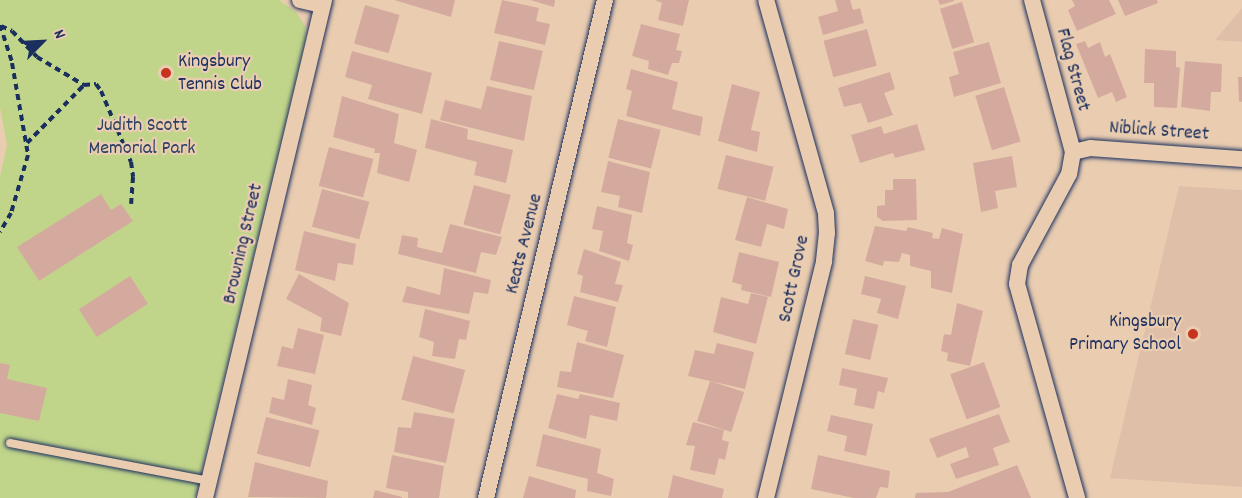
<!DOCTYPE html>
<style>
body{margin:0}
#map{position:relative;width:1242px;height:498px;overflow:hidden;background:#eacdb1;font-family:Dekko,sans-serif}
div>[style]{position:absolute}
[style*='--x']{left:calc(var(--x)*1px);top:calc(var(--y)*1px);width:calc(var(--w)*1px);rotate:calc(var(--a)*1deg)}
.built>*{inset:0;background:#e0bfa9}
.green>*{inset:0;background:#c0d58a}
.building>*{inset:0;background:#d5aa9e;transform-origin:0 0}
.path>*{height:4px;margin-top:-2px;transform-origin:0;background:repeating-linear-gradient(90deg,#1b2f5e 0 6px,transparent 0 10.5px)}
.roads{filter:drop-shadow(0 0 2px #1b2f5e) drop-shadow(0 0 2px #1b2f5e)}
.lane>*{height:8px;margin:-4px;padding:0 4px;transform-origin:4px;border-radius:4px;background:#eacdb1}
.street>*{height:16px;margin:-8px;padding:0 8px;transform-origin:8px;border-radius:8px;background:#eacdb1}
.dots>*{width:16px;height:16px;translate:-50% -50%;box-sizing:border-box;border:3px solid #eacdb1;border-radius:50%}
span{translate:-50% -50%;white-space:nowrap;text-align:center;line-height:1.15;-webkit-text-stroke:4.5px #eacdb1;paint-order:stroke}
.poi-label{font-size:20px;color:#1b2f5e}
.left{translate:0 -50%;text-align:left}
.right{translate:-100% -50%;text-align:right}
.street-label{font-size:20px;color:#1b2f5e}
.park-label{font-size:20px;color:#2c4062}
.north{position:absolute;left:12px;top:12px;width:60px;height:60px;-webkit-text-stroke:4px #eacdb1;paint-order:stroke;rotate:66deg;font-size:16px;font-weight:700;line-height:24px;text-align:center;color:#1b2f5e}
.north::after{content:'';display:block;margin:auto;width:21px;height:27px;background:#1b2f5e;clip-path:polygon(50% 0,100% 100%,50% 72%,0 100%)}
</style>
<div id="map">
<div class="built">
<div style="clip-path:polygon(1242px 8px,1242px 42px,1215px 40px)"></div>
<div style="clip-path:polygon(1179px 186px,1242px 190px,1242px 487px,1110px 478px)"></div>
</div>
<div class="green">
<div style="clip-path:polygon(0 0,279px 0,296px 12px,305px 26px,305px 42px,195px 498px,0 498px,0 176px,7px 145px,0 108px)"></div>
</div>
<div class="building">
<div style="clip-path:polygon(394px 0,455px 0,451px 17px)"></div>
<div style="clip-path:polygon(502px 0,539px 8px,536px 21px,550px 24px,545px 45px,494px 33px)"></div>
<div style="clip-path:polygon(530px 0,555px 0,554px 7px)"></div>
<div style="clip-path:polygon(655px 0,689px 0,683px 26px,658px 20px,662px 3px)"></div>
<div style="clip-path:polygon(835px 0,850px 0,853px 10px,860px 8px,864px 23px,823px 35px,818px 17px,838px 11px)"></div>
<div style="clip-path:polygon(938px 0,954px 0,954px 1px,940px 5px)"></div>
<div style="clip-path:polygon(1072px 0,1109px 0,1116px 14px,1077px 31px,1068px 10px,1075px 6px)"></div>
<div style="clip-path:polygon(1118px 0,1157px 0,1158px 3px,1125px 16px)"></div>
<div style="left:962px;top:2px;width:42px;height:23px;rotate:73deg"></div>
<div style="left:365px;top:5px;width:36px;height:40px;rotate:16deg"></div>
<div style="clip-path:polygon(641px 24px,680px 34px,676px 50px,682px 51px,679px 63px,672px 63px,668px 75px,648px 69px,649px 61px,632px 56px)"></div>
<div style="left:867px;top:29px;width:38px;height:45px;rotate:75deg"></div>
<div style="left:499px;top:41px;width:45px;height:40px;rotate:13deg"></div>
<div style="clip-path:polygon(1085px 41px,1088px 48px,1100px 42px,1105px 57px,1110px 54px,1127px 97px,1116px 102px,1112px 92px,1098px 98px,1076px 44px)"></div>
<div style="clip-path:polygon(989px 42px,1001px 83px,954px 97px,949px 77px,959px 74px,953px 52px)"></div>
<div style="clip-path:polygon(1145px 49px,1176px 51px,1176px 67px,1180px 68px,1177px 108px,1154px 107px,1154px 83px,1144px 83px)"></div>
<div style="clip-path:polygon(352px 51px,432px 73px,422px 114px,368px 99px,372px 85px,345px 77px)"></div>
<div style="clip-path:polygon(1185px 61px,1222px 64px,1221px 92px,1211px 92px,1210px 111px,1181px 107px)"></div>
<div style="clip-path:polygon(631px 69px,678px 82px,672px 109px,703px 117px,700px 136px,626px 116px,632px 91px,626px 89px)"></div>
<div style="clip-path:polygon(890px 72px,895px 89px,884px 93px,893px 115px,868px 123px,861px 103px,844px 107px,838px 88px)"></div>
<div style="clip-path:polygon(1238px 77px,1242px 77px,1242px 102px,1239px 101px)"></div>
<div style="clip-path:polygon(732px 84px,760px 92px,751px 130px,760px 132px,757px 152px,718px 141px)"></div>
<div style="clip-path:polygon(487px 86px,532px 96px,524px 141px,440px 120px,445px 100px,481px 109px)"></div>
<div style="left:1004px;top:87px;width:57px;height:30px;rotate:73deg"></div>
<div style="clip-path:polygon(342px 96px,399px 114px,394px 143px,417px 150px,409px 182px,377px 173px,380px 153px,374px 153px,375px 149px,333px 137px)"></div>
<div style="clip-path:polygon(431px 119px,468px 129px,467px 139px,513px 150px,506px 183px,474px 175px,477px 162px,425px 148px)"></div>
<div style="left:618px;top:119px;width:44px;height:40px;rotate:14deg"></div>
<div style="clip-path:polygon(917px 124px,925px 150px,895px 158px,893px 153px,860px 163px,851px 135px,881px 126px,884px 134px)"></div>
<div style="left:329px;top:147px;width:46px;height:40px;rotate:15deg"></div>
<div style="left:726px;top:155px;width:49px;height:35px;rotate:14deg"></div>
<div style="clip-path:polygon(1012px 156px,1017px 187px,995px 191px,998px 208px,981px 212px,973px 163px)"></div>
<div style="clip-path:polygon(608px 161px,650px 172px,642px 213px,618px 207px,620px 196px,601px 192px)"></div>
<div style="clip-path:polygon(893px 179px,916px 179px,917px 220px,883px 221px,877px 217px,877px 206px,885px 205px,885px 190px,893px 190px)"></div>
<div style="left:474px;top:185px;width:38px;height:41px;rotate:15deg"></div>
<div style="left:322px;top:189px;width:49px;height:39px;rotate:15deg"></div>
<div style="clip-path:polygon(101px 194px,111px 210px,121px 204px,133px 221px,39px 281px,17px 247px)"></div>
<div style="clip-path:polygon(747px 197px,788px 209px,784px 229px,767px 224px,761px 247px,735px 240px)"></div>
<div style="clip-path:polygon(597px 206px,632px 215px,627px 243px,633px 245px,629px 261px,599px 251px,603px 231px,592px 229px)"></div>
<div style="clip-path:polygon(450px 224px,502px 237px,496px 255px,481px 252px,476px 273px,398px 254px,402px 235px,418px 238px,417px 247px,442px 253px)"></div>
<div style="clip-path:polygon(875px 226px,906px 231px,908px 227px,933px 233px,932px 238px,939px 239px,942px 228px,963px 234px,952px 293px,931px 288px,931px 271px,910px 266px,910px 255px,902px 253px,899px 262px,884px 261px,883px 266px,865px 261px)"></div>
<div style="clip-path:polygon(304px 231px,356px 244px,353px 265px,338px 263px,335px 281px,295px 270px)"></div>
<div style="clip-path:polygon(584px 249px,621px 262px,615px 284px,623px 285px,618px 302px,580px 292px,583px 276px,577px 274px)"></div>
<div style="clip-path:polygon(739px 252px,779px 262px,771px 297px,741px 290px,742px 285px,732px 282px)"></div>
<div style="clip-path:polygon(444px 268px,491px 280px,488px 294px,474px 292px,469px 314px,402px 302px,407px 286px,440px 295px)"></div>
<div style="clip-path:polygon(299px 274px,349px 303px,341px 336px,320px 331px,322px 318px,286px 299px)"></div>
<div style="left:130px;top:276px;width:33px;height:61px;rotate:57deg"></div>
<div style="clip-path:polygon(865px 276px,906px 286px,898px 319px,877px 313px,881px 299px,861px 294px)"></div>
<div style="clip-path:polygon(751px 293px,768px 297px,756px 344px,713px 332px,721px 297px,748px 304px)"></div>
<div style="clip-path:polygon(574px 296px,616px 307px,607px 347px,585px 341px,588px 331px,567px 325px)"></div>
<div style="clip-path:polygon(957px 303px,983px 311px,970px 366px,947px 361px,948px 353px,941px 351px,944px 334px,951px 335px)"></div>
<div style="clip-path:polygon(425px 309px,470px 321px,466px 340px,459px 339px,455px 359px,432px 356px,434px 342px,419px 337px)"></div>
<div style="left:853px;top:319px;width:26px;height:36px;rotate:13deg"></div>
<div style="clip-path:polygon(298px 328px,324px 335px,315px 374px,277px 366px,282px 346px,293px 349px)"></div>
<div style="clip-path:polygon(577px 342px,624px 355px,613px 398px,557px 387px,560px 371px,571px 372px)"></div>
<div style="clip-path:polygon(717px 343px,754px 352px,745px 389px,688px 376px,695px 350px,714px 354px)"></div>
<div style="left:413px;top:356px;width:54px;height:45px;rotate:15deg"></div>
<div style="left:984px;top:362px;width:48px;height:36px;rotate:70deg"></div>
<div style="clip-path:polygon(0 363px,10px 365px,7px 379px,47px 388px,39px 421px,0 413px)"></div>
<div style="clip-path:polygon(842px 368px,888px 378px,884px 393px,878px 391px,874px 409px,854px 405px,857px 389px,839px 385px)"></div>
<div style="clip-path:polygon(288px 379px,312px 385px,308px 405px,316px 408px,312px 425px,269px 413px,272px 397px,284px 400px)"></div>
<div style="left:710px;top:381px;width:36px;height:42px;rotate:18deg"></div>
<div style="clip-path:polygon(557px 394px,578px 399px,580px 394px,620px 403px,617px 421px,590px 415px,586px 439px,548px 428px)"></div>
<div style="clip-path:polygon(414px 412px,455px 419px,446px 463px,394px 452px,398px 427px,411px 428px)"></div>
<div style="clip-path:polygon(999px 414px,1010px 442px,993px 448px,999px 465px,956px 479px,950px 464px,969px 457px,966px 447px,937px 458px,929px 439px)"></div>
<div style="clip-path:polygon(831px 415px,873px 424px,866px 456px,844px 451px,847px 436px,827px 431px)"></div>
<div style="left:266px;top:417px;width:55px;height:38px;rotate:14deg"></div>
<div style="clip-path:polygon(693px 422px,724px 430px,722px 440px,729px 442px,725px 460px,719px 458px,715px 475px,690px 470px,695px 446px,686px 445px)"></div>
<div style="clip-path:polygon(543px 434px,601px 449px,597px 473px,614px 479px,611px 496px,587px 491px,588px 479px,536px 466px)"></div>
<div style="clip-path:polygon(392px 455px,444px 466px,439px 498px,408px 498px,408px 492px,386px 488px)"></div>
<div style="clip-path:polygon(818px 455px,890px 471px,888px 488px,880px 487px,876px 498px,854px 498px,811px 489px)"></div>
<div style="clip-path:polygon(255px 462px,328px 481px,326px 498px,248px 497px)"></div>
<div style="clip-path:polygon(1017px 465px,1031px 498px,915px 498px,916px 493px,948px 492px)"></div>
<div style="clip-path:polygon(673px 475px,724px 489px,722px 498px,668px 498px)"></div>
<div style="clip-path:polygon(529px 476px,576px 490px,575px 498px,523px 498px)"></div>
<div style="clip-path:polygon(375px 490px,402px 497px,402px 498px,373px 498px)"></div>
</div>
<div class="path">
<div style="--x:0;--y:25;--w:40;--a:72"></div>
<div style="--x:12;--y:63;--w:93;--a:80.1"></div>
<div style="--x:28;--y:155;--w:60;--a:106.3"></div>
<div style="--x:11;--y:213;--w:22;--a:120"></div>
<div style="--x:1;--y:26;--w:12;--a:24"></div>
<div style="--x:12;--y:31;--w:36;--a:46"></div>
<div style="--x:37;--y:57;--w:55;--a:30.8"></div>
<div style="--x:27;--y:143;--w:81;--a:-45.5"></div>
<div style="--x:84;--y:85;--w:12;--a:-5"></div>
<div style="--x:96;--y:84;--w:9;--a:54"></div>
<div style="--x:101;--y:91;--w:77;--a:67.1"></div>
<div style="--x:131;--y:162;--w:15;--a:82"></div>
<div style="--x:133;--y:177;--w:27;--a:94"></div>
</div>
<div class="roads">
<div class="lane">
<div style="--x:10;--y:443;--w:203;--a:10.8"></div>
</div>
<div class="street">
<div style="--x:300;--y:0;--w:23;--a:13"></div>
<div style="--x:1032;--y:0;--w:157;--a:74.9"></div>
<div style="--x:1073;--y:152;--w:22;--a:100"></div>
<div style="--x:1069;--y:174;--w:103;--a:118.3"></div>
<div style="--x:1020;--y:265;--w:19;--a:99"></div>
<div style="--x:1017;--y:284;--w:222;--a:74.3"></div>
<div style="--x:1073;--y:152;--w:18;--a:-13"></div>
<div style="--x:1091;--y:148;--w:151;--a:4.2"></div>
<div style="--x:205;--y:498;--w:512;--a:-76.56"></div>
<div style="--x:486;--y:498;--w:512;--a:-76.56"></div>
<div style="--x:766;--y:498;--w:244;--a:-76.2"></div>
<div style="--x:824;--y:261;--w:28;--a:-84"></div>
<div style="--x:827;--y:233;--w:20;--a:-93"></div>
<div style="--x:826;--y:213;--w:221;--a:-105.7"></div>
</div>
</div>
<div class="dots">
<div style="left:166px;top:73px;background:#c8321e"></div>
<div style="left:1193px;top:334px;background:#c8321e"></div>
</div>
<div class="poi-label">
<span class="left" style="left:178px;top:74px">Kingsbury<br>Tennis Club</span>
<span class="right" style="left:1181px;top:334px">Kingsbury<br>Primary School</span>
</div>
<div class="street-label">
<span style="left:1072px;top:70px;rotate:75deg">Flag Street</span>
<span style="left:1159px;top:132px;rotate:4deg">Niblick Street</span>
<span style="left:244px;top:244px;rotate:-77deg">Browning Street</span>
<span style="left:525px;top:244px;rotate:-76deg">Keats Avenue</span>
<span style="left:795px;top:279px;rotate:-78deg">Scott Grove</span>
</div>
<div class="park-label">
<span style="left:142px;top:138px">Judith Scott<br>Memorial Park</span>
</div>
<div class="north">N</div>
</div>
